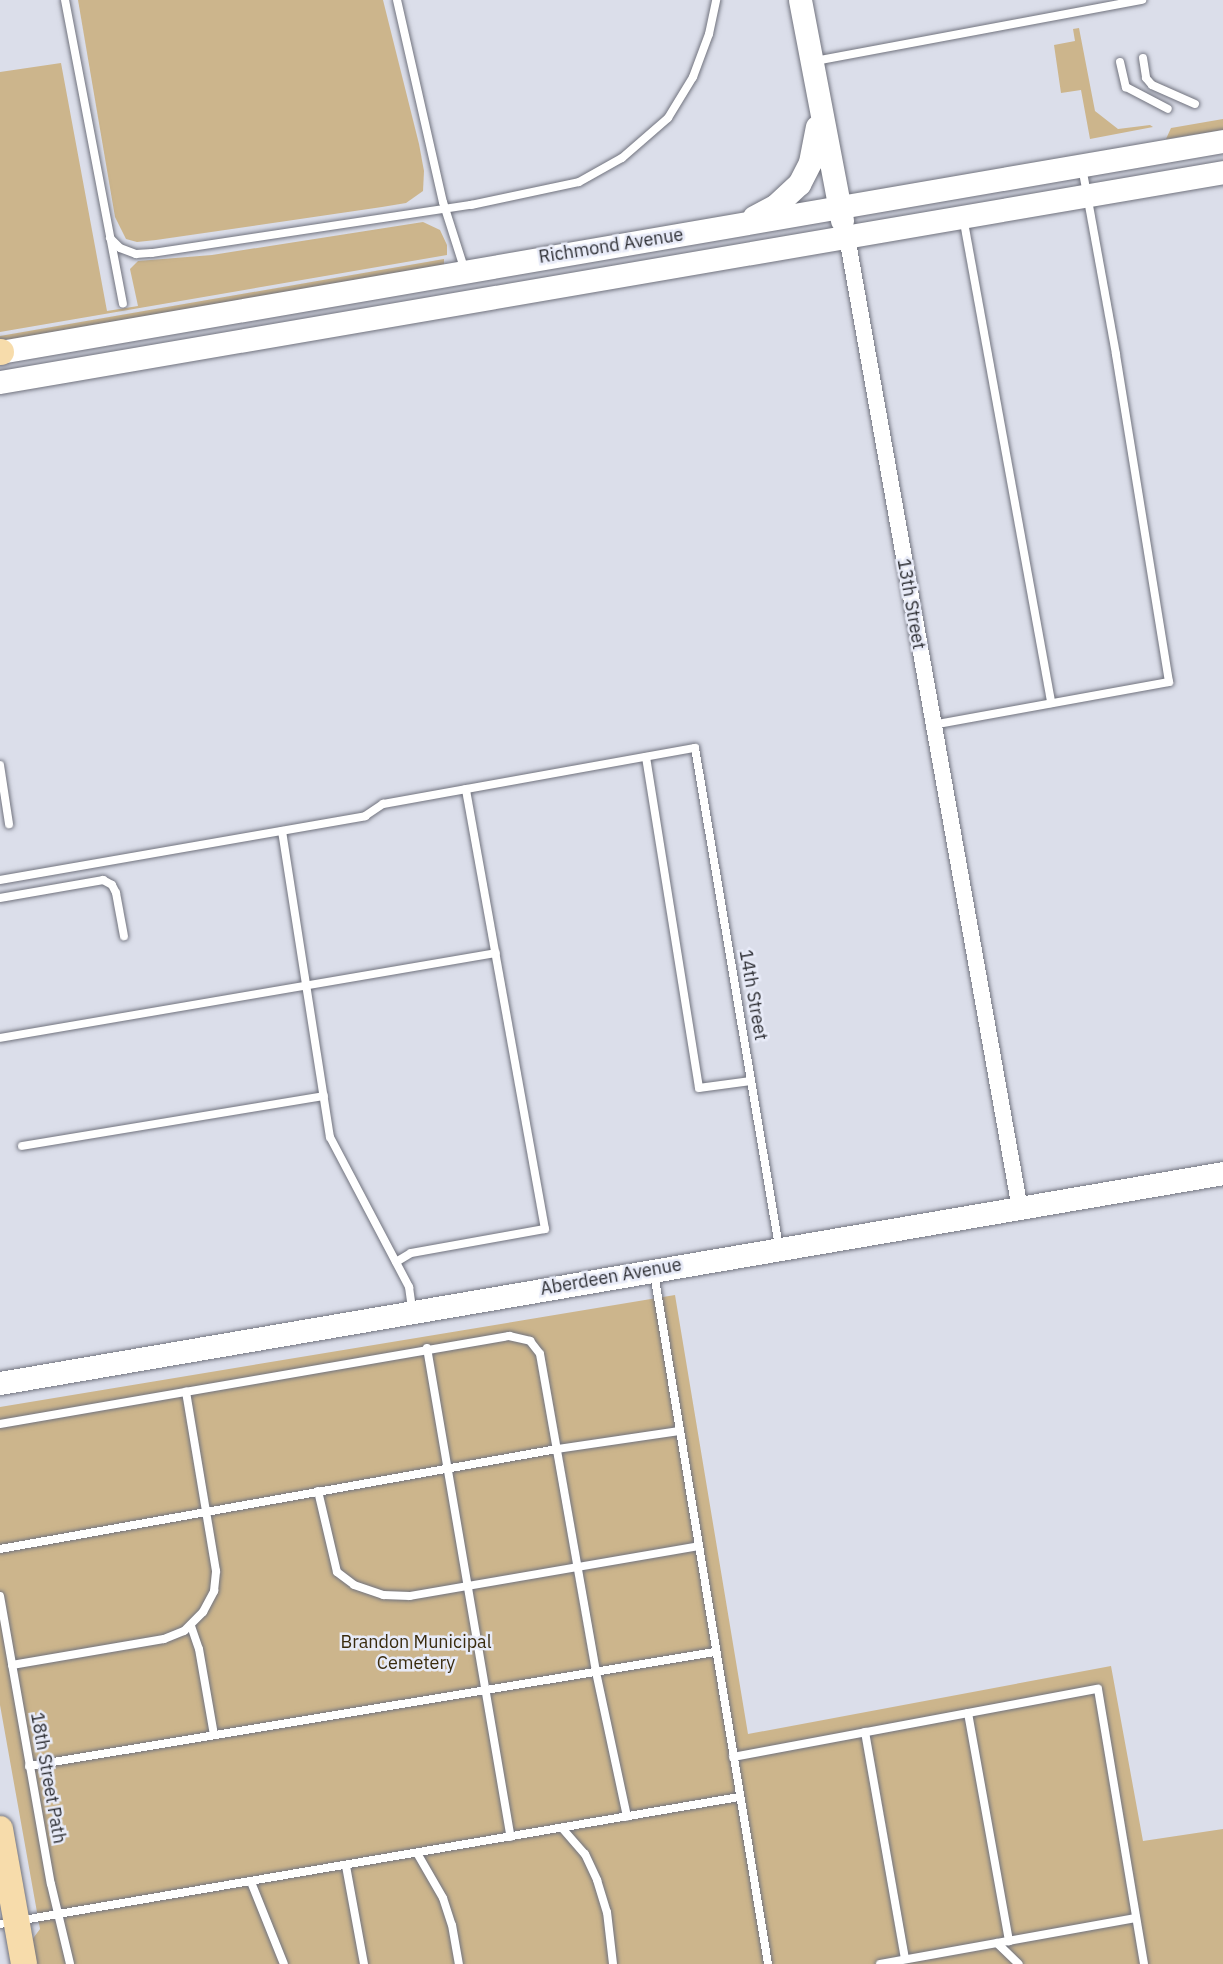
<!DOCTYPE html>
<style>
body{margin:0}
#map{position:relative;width:1223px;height:1964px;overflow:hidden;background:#dbdeea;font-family:"IBM Plex Sans",sans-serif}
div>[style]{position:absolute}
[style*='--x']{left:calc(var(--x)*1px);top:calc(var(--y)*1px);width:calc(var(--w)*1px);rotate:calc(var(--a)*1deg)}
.green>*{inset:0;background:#ccb58c}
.roads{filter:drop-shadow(0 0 2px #71737e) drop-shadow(0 0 2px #71737e)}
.lane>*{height:8px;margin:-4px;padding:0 4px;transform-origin:4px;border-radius:4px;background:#fff}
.street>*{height:16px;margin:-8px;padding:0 8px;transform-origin:8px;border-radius:8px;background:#fff}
.secondary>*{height:23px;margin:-11.5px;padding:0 11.5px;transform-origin:11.5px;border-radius:11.5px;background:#fff}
.primary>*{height:26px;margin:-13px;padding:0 13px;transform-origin:13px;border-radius:13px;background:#f7dcab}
span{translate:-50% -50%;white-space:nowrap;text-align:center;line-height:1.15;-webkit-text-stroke:5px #e8ebf8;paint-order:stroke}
.street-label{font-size:18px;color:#2d2e33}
.park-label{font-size:18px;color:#392b0e}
</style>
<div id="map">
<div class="green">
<div style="clip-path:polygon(78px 0,383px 0,419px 144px,424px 171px,423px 191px,406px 203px,382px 207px,156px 240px,137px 242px,126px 239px,115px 217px)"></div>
<div style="clip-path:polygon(1079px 28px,1095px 111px,1118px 129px,1150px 125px,1153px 127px,1090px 139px,1081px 90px,1061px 93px,1054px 45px,1075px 41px,1073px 29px)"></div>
<div style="clip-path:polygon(61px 63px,107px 311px,138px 306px,130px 269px,138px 261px,212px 255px,423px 222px,440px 230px,447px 245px,447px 255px,0 332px,0 72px)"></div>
<div style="clip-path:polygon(1223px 119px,1223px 130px,1166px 139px,1171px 128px)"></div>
<div style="clip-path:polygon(444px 259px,444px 265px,0 341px,0 336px)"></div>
<div style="clip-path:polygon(675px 1295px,748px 1734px,1111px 1666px,1143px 1841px,1223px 1829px,1223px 1964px,34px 1964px,31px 1941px,40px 1929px,0 1705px,0 1407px)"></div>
</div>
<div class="roads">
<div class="lane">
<div style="--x:65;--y:0;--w:309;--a:79.2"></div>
<div style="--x:397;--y:0;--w:207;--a:77.2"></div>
<div style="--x:443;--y:202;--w:69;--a:72.3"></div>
<div style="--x:1143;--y:58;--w:20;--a:81"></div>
<div style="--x:1146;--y:78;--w:9;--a:49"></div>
<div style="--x:1152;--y:85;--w:47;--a:23.8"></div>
<div style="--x:815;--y:61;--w:333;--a:-10.6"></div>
<div style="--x:1120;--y:62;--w:26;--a:77"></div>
<div style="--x:1126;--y:87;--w:47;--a:27.6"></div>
<div style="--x:963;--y:217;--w:494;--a:79.7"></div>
<div style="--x:110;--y:238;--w:14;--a:45"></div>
<div style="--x:120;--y:248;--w:17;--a:21"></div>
<div style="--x:136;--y:254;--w:16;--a:-4"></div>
<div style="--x:152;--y:253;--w:323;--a:-8.6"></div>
<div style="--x:471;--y:205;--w:110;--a:-12"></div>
<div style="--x:579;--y:182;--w:49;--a:-29.2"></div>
<div style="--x:622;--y:158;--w:61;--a:-41"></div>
<div style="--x:668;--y:118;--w:48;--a:-58.6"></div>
<div style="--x:693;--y:77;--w:46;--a:-69.6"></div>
<div style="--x:709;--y:34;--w:35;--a:-78"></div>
<div style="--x:932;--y:725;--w:241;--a:-10.3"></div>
<div style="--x:1169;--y:682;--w:332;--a:-99.2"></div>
<div style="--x:1116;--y:354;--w:191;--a:-100.3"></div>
<div style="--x:646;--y:757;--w:335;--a:80.9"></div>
<div style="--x:699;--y:1088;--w:52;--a:-7.7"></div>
<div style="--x:0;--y:765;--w:60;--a:81.3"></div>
<div style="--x:282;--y:831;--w:310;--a:81.1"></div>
<div style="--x:330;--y:1137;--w:170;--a:62.2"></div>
<div style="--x:409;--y:1287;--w:22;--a:82"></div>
<div style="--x:0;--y:880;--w:371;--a:-9.9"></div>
<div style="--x:365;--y:816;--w:22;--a:-34"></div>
<div style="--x:383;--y:804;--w:317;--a:-10.2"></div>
<div style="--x:695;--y:748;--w:506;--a:80.44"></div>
<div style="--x:0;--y:898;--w:105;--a:-9.9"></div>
<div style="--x:103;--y:880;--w:10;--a:29"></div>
<div style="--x:112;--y:885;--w:9;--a:63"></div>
<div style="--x:116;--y:893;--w:44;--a:79.5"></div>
<div style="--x:0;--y:1038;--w:503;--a:-9.72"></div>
<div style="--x:22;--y:1146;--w:306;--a:-9.4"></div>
<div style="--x:396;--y:1262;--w:17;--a:-31"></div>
<div style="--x:411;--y:1253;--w:136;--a:-10.2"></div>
<div style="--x:545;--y:1229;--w:447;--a:-100.2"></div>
<div style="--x:654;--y:1273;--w:700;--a:80.63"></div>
<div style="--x:427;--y:1348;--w:496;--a:80.3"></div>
<div style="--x:0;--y:1424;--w:517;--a:-9.81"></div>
<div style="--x:509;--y:1336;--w:22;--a:13"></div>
<div style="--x:530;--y:1341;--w:16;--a:52"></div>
<div style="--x:540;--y:1354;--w:323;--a:80"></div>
<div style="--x:596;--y:1672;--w:148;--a:77.9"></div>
<div style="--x:318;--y:1491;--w:83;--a:76.8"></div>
<div style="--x:337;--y:1572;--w:21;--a:37"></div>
<div style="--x:354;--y:1585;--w:31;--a:19"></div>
<div style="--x:383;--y:1595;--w:27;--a:2"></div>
<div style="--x:410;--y:1596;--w:292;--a:-9.8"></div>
<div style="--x:0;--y:1549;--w:566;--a:-10.18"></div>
<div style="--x:557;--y:1449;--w:123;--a:-8.4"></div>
<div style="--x:0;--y:1596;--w:292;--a:80"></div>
<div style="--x:51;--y:1884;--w:82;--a:76.6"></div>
<div style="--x:191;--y:1626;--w:24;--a:71"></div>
<div style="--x:199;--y:1649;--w:87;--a:80.1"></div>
<div style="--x:12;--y:1665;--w:154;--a:-9.7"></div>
<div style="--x:164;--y:1639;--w:22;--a:-22"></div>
<div style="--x:184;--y:1631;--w:27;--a:-45"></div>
<div style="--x:203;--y:1612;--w:24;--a:-62"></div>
<div style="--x:214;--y:1591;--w:20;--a:-84"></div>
<div style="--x:216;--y:1571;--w:182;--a:-99.5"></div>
<div style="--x:968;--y:1713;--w:232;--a:79.8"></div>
<div style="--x:865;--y:1732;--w:230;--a:80"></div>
<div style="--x:733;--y:1757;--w:371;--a:-10.6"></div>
<div style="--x:1098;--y:1689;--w:279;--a:80.5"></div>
<div style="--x:29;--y:1766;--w:695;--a:-9.44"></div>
<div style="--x:562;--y:1828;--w:35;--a:49"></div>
<div style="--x:585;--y:1854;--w:29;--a:65"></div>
<div style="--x:597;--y:1880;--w:34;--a:73"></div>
<div style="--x:607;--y:1912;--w:52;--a:83.4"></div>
<div style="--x:417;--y:1853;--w:52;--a:60"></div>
<div style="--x:443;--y:1898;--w:28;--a:72"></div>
<div style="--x:452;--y:1925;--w:40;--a:80"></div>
<div style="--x:346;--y:1866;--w:100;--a:79.6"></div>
<div style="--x:251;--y:1882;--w:88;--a:68.1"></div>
<div style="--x:0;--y:1924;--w:750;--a:-9.75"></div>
<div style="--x:997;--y:1943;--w:30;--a:44"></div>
<div style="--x:880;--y:1964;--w:260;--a:-10.2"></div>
</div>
<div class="street">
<div style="--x:847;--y:237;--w:987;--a:79.91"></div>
</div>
<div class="secondary">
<div style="--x:800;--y:0;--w:224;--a:79.2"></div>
<div style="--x:754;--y:217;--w:24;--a:-28"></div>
<div style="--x:775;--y:206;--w:33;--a:-43"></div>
<div style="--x:799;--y:184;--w:25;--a:-63"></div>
<div style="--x:810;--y:162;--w:36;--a:-79"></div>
<div style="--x:0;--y:352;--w:1241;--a:-9.79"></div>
<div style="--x:0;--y:382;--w:1241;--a:-9.74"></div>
<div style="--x:0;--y:1383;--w:1241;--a:-9.74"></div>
</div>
<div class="primary">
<div style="--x:0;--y:352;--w:1;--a:0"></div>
<div style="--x:0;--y:1829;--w:137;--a:79.9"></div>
</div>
</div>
<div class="street-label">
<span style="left:611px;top:246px;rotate:-9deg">Richmond Avenue</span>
<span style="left:911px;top:604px;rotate:80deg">13th Street</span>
<span style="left:753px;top:995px;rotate:80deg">14th Street</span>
<span style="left:611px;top:1277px;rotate:-10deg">Aberdeen Avenue</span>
<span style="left:48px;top:1778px;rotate:80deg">18th Street Path</span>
</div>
<div class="park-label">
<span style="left:416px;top:1653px">Brandon Municipal<br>Cemetery</span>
</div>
</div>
